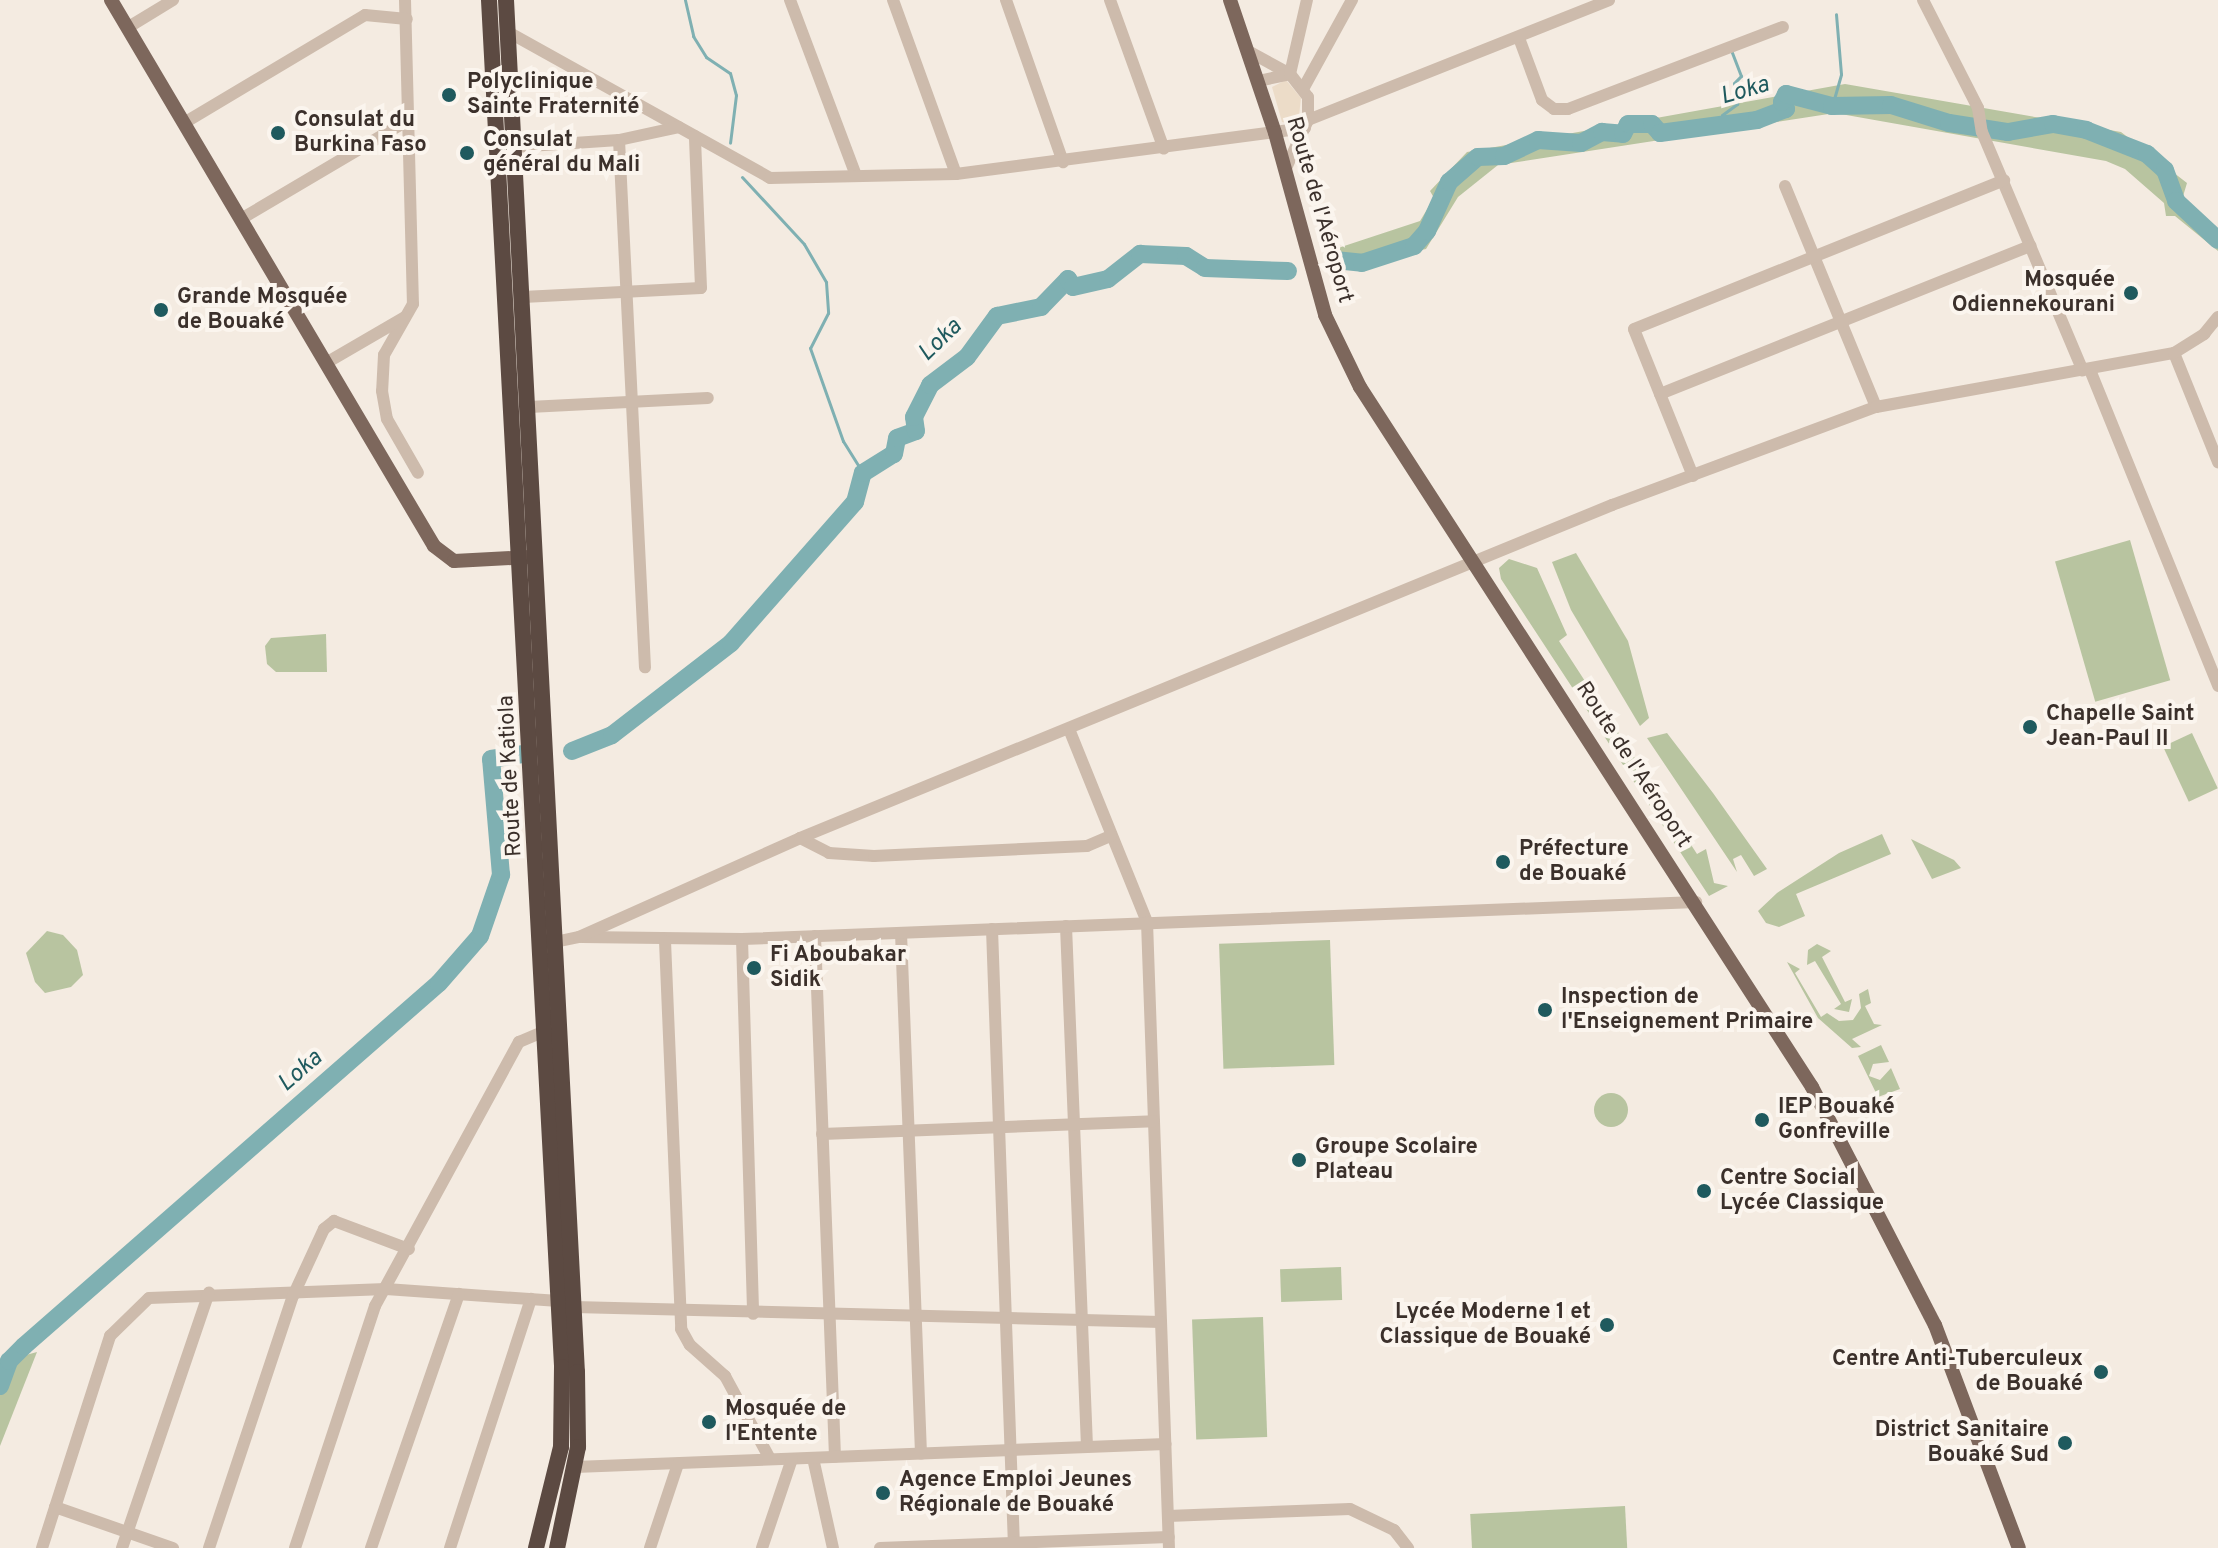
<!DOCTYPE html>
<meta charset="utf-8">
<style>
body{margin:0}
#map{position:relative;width:2218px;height:1548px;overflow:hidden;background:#f4ebe1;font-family:Overpass,sans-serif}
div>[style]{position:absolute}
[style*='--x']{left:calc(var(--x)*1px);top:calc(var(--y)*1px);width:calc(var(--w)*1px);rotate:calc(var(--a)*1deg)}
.green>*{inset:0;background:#b8c4a0;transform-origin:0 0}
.round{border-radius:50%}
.plaza>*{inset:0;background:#ecdcc8}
.stream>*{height:3px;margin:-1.5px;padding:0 1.5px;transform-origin:1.5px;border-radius:1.5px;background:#7fb0b2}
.river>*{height:18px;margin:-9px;padding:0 9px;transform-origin:9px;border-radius:9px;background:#7fb0b2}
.minor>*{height:12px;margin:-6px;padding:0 6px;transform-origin:6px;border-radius:6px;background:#cdbbac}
.major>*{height:14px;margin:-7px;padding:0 7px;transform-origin:7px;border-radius:7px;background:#7d675c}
.highway>*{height:16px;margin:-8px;padding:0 8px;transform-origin:8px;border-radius:8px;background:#5c4a42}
.dots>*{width:22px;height:22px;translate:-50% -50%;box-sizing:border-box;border:4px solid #fbf5ee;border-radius:50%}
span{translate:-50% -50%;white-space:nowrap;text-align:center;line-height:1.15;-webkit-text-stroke:8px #fbf5ee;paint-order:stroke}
.poi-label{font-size:22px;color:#3b302b;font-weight:700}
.left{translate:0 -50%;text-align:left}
.right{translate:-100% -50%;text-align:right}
.street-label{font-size:22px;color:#3b302b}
.water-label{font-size:24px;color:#1f5a5e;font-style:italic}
</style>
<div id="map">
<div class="green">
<div style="clip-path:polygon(1845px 84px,2121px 132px,2187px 183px,2181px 203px,2218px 233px,2218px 251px,2175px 216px,2166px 216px,2164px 203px,2125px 169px,2106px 161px,1835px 113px,1498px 165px,1458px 197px,1426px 249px,1337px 268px,1332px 250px,1420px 221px,1434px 198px,1430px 191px,1467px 152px)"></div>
<div style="left:2130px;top:540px;width:146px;height:78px;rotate:74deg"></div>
<div style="clip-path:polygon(1576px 553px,1628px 641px,1649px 718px,1640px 726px,1571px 610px,1552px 562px)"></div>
<div style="clip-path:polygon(1509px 559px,1537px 568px,1567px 635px,1559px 641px,1697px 854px,1706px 849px,1714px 883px,1728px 886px,1709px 896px,1501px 579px,1499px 568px)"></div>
<div style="clip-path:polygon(326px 634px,327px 672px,276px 672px,267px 664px,265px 646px,271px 638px)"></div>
<div style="clip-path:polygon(1667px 733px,1713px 793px,1767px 869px,1754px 876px,1741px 855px,1733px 859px,1737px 872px,1647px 738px)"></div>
<div style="left:2192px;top:733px;width:61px;height:32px;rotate:65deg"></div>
<div style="clip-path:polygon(1882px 834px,1891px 854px,1796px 894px,1805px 916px,1779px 927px,1766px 923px,1758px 911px,1777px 893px,1839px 853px)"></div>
<div style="clip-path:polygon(1911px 839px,1954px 860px,1961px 868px,1932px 879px)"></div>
<div style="clip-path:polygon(47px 931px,63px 935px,77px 950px,83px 975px,71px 987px,45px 993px,35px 982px,26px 953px)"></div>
<div style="left:1330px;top:940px;width:125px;height:111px;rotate:88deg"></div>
<div style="clip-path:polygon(1817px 944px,1831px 951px,1822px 957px,1845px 1002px,1852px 999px,1849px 1012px,1834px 1009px,1841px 1004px,1815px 961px,1807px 965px,1808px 950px)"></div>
<div style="clip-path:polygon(1787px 962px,1800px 969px,1795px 973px,1821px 1017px,1827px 1013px,1839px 1021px,1853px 1020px,1861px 1008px,1859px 994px,1868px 989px,1871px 1003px,1865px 1006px,1874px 1024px,1882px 1025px,1852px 1039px,1861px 1047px,1852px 1048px,1818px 1018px)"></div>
<div style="clip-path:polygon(1881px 1045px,1889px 1062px,1873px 1064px,1869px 1076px,1880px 1080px,1891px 1068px,1900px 1089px,1878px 1097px,1858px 1056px)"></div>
<div class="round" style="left:1594px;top:1093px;width:34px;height:34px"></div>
<div style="left:1341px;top:1267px;width:33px;height:61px;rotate:88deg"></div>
<div style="left:1263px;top:1317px;width:120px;height:71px;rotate:88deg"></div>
<div style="clip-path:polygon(37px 1352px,0 1446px,0 1362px)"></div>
<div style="left:1625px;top:1506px;width:42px;height:155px;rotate:87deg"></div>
</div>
<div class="plaza">
<div style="clip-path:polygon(1286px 80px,1301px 98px,1298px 125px,1282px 122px,1272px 87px)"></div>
</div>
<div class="stream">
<div style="--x:685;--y:0;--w:37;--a:77"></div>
<div style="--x:693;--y:36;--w:25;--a:58"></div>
<div style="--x:706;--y:57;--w:29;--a:34"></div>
<div style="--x:730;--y:73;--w:23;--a:75"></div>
<div style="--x:736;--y:95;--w:48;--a:97.1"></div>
<div style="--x:1832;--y:106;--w:33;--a:-74"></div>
<div style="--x:1841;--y:74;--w:60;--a:-94.8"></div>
<div style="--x:1724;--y:122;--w:7;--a:-106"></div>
<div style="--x:1722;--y:115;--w:19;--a:-36"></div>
<div style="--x:1737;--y:104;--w:21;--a:-98"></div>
<div style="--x:1734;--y:83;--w:10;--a:-45"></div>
<div style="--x:1741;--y:76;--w:26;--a:-111"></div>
<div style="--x:742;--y:177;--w:91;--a:47.2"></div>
<div style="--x:804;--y:244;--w:44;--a:59.9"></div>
<div style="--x:826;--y:282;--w:31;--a:86"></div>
<div style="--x:828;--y:313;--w:39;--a:117"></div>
<div style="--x:810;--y:348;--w:99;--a:70.5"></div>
<div style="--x:843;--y:441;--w:38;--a:58"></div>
</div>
<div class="river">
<div style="--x:1335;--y:260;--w:27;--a:6"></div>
<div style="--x:1362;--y:263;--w:55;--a:-18.1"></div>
<div style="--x:1414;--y:246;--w:20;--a:-49"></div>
<div style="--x:1427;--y:231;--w:54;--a:-65.8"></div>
<div style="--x:1449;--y:182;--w:38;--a:-41"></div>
<div style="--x:1478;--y:157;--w:26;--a:-2"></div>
<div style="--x:1504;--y:156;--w:38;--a:-25"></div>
<div style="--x:1538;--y:140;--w:43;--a:4"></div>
<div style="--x:1581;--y:143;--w:24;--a:-28"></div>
<div style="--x:1602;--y:132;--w:21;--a:5"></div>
<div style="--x:1623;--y:134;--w:11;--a:-63"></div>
<div style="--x:1628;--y:124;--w:24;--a:0"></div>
<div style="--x:1652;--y:124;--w:12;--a:48"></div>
<div style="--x:1660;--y:133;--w:98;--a:-7.6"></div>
<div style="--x:1757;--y:120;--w:31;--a:-21"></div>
<div style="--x:1786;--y:109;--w:8;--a:-120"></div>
<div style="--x:1782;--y:102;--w:9;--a:-63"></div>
<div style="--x:1786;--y:94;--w:48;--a:14.6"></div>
<div style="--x:1832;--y:106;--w:59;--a:-1"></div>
<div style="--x:1891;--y:105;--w:61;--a:17.2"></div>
<div style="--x:1949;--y:123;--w:60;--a:8.7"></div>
<div style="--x:2008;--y:132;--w:46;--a:-10.1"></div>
<div style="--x:2053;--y:124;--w:34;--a:10"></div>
<div style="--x:2086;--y:130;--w:66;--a:21.5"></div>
<div style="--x:2147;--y:154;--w:24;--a:42"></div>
<div style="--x:2165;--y:170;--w:33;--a:70"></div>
<div style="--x:2176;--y:201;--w:57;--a:42.9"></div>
<div style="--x:572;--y:751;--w:43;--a:-21.8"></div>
<div style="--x:612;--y:735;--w:150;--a:-37.7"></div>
<div style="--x:731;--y:643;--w:188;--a:-48.7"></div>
<div style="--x:855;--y:502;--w:30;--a:-75"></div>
<div style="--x:863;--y:473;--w:36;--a:-32"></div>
<div style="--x:894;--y:454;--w:16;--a:-79"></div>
<div style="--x:897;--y:438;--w:20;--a:-20"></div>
<div style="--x:916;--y:431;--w:14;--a:-98"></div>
<div style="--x:914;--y:417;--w:36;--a:-63"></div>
<div style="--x:930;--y:385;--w:46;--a:-37.1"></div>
<div style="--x:967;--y:357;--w:51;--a:-53.8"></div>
<div style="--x:997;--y:316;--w:45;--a:-11.6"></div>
<div style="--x:1041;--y:307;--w:39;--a:-46"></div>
<div style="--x:1068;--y:279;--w:9;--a:58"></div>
<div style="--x:1073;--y:287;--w:36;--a:-13"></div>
<div style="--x:1108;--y:279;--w:41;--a:-38"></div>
<div style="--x:1140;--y:254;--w:46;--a:2.5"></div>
<div style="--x:1186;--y:256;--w:22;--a:32"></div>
<div style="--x:1205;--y:268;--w:83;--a:2.1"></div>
<div style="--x:0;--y:1386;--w:27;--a:-70"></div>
<div style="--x:9;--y:1361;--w:21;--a:-45"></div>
<div style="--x:24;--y:1346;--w:551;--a:-41.18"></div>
<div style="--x:439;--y:983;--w:62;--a:-48.9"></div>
<div style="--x:480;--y:936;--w:65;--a:-71"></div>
<div style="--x:501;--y:875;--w:116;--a:-94.9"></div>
<div style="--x:491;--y:759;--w:30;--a:-9"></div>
</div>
<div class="minor">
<div style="--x:405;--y:0;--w:304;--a:88.5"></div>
<div style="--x:413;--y:304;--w:59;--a:119.6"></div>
<div style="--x:384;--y:355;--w:36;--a:93"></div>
<div style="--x:382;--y:391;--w:28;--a:80"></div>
<div style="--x:387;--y:419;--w:62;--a:60.1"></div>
<div style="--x:790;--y:0;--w:188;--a:69.4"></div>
<div style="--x:893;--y:0;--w:185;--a:70.1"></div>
<div style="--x:1006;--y:0;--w:172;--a:70.6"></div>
<div style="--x:1110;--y:0;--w:158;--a:70.1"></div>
<div style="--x:1923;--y:0;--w:121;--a:63"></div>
<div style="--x:1978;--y:108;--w:24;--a:81"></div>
<div style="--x:1982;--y:132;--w:259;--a:67.1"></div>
<div style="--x:127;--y:28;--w:54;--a:-31.3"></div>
<div style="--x:508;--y:32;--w:300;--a:29.1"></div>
<div style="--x:770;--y:178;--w:186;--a:-1.2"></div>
<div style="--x:956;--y:174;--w:352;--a:-7.5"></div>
<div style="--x:1519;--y:38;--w:66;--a:69.6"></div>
<div style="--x:1542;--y:100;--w:15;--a:37"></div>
<div style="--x:1554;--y:109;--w:14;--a:0"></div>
<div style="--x:1568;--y:109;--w:230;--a:-20.9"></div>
<div style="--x:1248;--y:51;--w:48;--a:28.7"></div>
<div style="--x:1290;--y:74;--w:29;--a:52"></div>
<div style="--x:1308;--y:97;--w:23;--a:90"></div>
<div style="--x:1308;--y:120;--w:53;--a:114.6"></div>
<div style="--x:1258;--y:81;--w:33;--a:-12"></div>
<div style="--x:1290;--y:74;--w:76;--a:-77.1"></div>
<div style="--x:1303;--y:89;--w:102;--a:-61.2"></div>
<div style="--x:1308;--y:120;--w:324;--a:-21.7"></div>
<div style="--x:184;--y:123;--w:211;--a:-30.8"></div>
<div style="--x:365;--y:15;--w:42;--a:5.4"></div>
<div style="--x:619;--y:140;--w:528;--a:87.18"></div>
<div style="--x:514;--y:147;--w:105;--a:-3.8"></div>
<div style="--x:619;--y:140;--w:61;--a:-12.2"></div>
<div style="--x:1785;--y:186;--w:239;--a:67.6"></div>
<div style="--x:241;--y:219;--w:193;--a:-30.6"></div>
<div style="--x:523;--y:297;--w:178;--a:-2.9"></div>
<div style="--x:701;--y:288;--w:152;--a:-92.3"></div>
<div style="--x:2174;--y:353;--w:118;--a:68"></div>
<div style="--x:326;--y:363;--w:91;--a:-30.2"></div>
<div style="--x:2090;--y:370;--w:341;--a:67.9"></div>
<div style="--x:1660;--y:394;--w:399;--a:-21.8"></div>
<div style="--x:529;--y:407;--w:179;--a:-2.9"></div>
<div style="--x:1693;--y:476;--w:158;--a:-111.9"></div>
<div style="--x:1634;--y:329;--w:399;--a:-21.9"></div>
<div style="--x:1069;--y:729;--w:208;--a:68"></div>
<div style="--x:1147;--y:922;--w:626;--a:87.99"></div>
<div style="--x:800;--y:838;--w:33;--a:27"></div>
<div style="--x:829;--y:853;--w:45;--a:3.8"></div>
<div style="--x:874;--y:856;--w:213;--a:-2.7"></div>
<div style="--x:1087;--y:846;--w:26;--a:-23"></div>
<div style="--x:1066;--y:926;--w:521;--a:87.69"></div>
<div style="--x:992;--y:929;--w:619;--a:87.96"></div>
<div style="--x:901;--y:933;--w:521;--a:87.8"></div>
<div style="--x:815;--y:936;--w:521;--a:87.8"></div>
<div style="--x:582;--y:937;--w:160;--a:0.7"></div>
<div style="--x:742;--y:939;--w:955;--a:-2.22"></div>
<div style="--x:742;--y:939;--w:375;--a:88.3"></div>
<div style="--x:665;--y:941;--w:388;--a:87.6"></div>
<div style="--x:681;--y:1329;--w:18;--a:61"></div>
<div style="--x:690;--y:1345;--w:47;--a:41.5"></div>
<div style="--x:725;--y:1376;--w:94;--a:61.5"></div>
<div style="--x:550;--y:943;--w:30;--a:-12"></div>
<div style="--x:579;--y:937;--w:242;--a:-24.1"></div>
<div style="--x:800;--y:838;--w:878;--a:-22.3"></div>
<div style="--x:1612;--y:505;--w:282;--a:-20.4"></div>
<div style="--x:1876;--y:407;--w:303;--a:-10.3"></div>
<div style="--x:2174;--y:353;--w:36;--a:-32"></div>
<div style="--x:2204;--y:334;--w:22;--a:-51"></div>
<div style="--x:822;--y:1134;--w:332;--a:-2.2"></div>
<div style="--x:574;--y:1307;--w:587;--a:1.46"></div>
<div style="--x:813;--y:1458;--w:92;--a:77.5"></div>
<div style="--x:575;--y:1467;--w:591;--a:-2.23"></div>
<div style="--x:55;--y:1507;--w:125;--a:19.2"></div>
<div style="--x:1168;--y:1516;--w:182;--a:-2.2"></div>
<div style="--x:1350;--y:1509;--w:49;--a:25.5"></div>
<div style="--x:1394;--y:1530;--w:23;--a:52"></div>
<div style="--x:42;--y:1548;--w:223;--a:-72.2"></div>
<div style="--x:110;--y:1336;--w:54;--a:-44.3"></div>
<div style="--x:149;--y:1298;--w:237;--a:-2.2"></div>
<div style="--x:386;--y:1289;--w:173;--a:4"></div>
<div style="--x:122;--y:1548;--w:270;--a:-71.2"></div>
<div style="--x:209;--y:1548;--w:266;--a:-71.6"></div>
<div style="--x:293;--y:1296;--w:74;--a:-65.2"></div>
<div style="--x:324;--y:1229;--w:13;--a:-39"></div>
<div style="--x:334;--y:1221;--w:80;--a:20.5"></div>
<div style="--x:295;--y:1548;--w:255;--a:-71.7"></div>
<div style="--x:375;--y:1306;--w:301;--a:-61.4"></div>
<div style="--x:519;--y:1042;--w:30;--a:-23"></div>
<div style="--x:371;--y:1548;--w:269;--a:-70.9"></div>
<div style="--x:450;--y:1548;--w:262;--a:-72"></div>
<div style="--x:650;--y:1548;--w:89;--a:-71.6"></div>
<div style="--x:762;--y:1548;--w:94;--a:-71.4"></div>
<div style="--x:880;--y:1548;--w:289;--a:-2.2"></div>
</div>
<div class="major">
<div style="--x:111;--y:0;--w:634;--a:59.39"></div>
<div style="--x:434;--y:546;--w:25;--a:37"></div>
<div style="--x:454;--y:561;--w:76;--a:-3"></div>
<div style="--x:1230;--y:0;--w:140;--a:71.3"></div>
<div style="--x:1275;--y:133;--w:189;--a:74.6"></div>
<div style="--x:1325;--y:315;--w:80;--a:64.1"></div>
<div style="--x:1360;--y:387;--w:833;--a:57.15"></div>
<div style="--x:1812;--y:1087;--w:268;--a:62.7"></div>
<div style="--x:1935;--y:1325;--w:238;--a:69.4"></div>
</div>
<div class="highway">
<div style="--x:489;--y:0;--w:1369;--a:86.94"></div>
<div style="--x:562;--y:1367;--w:80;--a:90.7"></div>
<div style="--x:561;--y:1447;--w:104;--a:103.9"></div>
<div style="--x:506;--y:0;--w:1374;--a:87.04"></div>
<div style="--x:577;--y:1372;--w:75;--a:89.2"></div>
<div style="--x:578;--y:1447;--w:103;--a:101.7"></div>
</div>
<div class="dots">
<div style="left:449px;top:95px;background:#1f5a5e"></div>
<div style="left:278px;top:133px;background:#1f5a5e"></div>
<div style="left:467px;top:153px;background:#1f5a5e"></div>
<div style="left:2131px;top:293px;background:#1f5a5e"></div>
<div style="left:161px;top:310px;background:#1f5a5e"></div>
<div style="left:2030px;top:727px;background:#1f5a5e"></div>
<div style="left:1503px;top:862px;background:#1f5a5e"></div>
<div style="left:754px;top:968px;background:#1f5a5e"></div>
<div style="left:1545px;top:1010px;background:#1f5a5e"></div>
<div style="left:1762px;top:1120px;background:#1f5a5e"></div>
<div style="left:1299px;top:1160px;background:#1f5a5e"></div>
<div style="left:1704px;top:1191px;background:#1f5a5e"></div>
<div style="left:1607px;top:1325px;background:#1f5a5e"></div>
<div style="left:2101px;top:1372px;background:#1f5a5e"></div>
<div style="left:709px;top:1422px;background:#1f5a5e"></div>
<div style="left:2065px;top:1443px;background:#1f5a5e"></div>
<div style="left:883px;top:1493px;background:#1f5a5e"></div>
</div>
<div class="poi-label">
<span class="left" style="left:467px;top:95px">Polyclinique<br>Sainte Fraternité</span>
<span class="left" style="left:294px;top:133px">Consulat du<br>Burkina Faso</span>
<span class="left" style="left:483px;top:153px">Consulat<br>général du Mali</span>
<span class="right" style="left:2115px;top:293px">Mosquée<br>Odiennekourani</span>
<span class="left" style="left:177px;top:310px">Grande Mosquée<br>de Bouaké</span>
<span class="left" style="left:2046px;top:727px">Chapelle Saint<br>Jean-Paul II</span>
<span class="left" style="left:1519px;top:862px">Préfecture<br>de Bouaké</span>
<span class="left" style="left:770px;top:968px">Fi Aboubakar<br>Sidik</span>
<span class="left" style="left:1561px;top:1010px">Inspection de<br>l'Enseignement Primaire</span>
<span class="left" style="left:1778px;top:1120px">IEP Bouaké<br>Gonfreville</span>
<span class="left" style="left:1315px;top:1160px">Groupe Scolaire<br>Plateau</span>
<span class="left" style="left:1720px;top:1191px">Centre Social<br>Lycée Classique</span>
<span class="right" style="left:1591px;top:1325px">Lycée Moderne 1 et<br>Classique de Bouaké</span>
<span class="right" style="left:2083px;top:1372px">Centre Anti-Tuberculeux<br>de Bouaké</span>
<span class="left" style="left:725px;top:1422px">Mosquée de<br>l'Entente</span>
<span class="right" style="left:2049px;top:1443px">District Sanitaire<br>Bouaké Sud</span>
<span class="left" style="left:899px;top:1493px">Agence Emploi Jeunes<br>Régionale de Bouaké</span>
</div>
<div class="street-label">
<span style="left:1319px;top:210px;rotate:74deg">Route de l'Aéroport</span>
<span style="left:1633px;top:765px;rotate:57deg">Route de l'Aéroport</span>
<span style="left:511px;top:776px;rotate:-93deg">Route de Katiola</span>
</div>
<div class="water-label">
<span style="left:1745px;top:92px;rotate:-16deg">Loka</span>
<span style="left:941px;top:341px;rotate:-44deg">Loka</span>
<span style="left:301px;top:1072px;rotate:-41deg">Loka</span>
</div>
</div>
